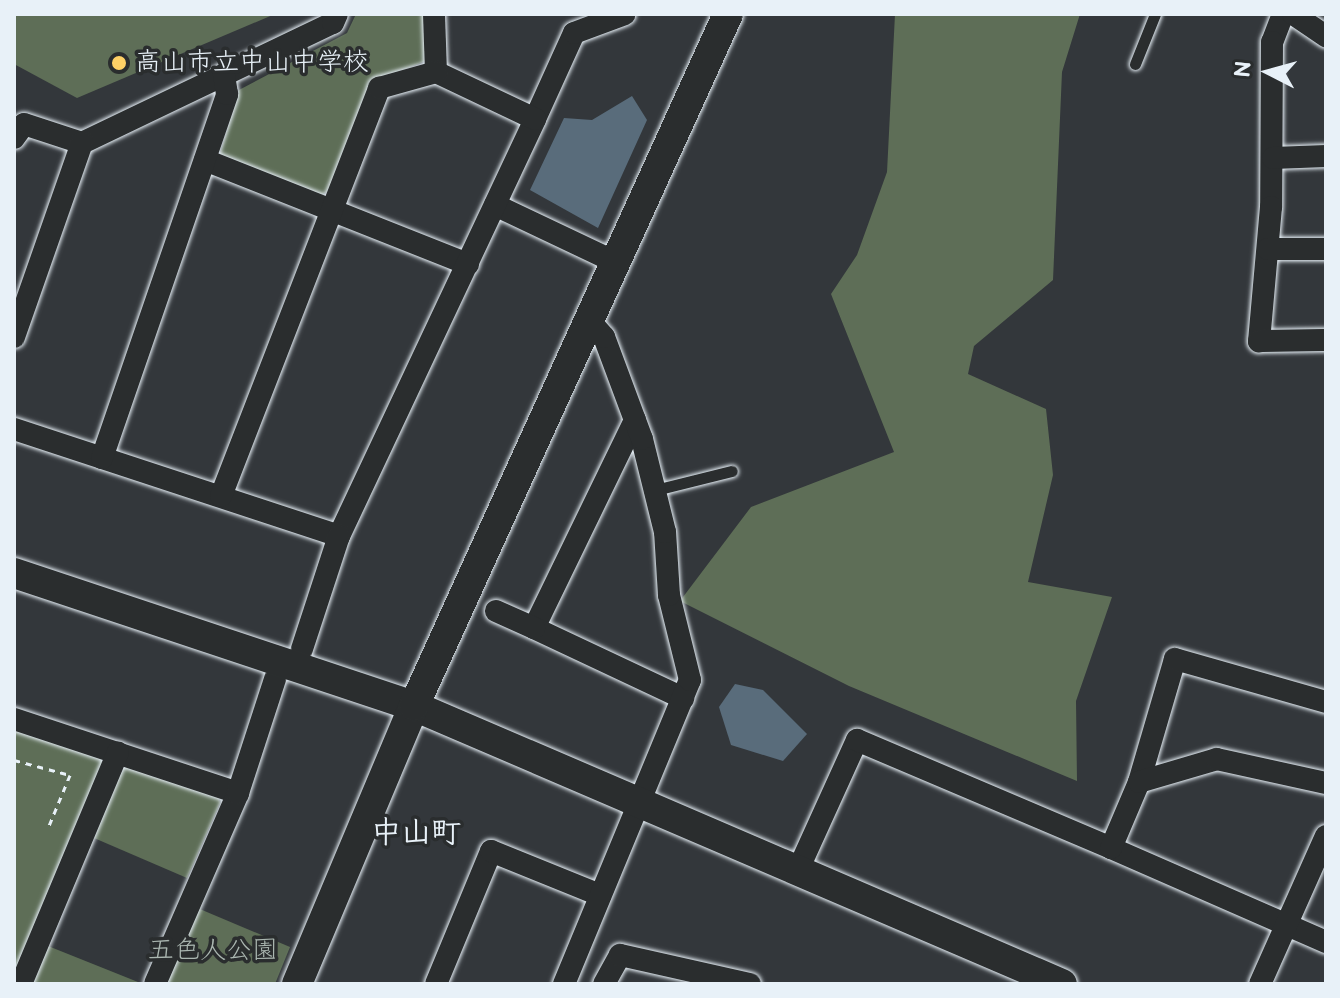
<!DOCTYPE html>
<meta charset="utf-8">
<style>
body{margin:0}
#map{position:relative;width:1340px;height:998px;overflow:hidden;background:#33373b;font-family:"Balsamiq Sans","Klee One",sans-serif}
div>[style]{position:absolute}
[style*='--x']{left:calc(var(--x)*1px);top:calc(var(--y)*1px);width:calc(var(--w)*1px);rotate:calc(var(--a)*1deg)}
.green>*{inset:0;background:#5e6e57}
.water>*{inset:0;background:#596c7b}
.path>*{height:3px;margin-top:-1.5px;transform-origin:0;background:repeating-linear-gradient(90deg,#e8f1f8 0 6px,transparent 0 12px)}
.roads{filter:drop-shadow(0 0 2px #e8f1f8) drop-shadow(0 0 2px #e8f1f8)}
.lane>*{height:11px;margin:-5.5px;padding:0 5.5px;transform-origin:5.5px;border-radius:5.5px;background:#2a2d2e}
.street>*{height:22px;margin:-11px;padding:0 11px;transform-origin:11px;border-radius:11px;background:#2a2d2e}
.secondary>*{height:30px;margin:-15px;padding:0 15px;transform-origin:15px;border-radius:15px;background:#2a2d2e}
.dots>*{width:22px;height:22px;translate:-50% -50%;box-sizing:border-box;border:4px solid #2a2d2e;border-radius:50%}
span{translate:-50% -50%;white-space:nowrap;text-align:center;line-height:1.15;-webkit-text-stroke:7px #2a2d2e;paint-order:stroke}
.poi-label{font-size:26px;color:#e8f1f8}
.left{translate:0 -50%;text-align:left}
.park-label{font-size:26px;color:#aab6b0}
.quarter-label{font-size:30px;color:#e8f1f8;font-weight:700}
.frame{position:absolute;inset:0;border:16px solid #e8f1f8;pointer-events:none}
.north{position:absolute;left:1228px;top:32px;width:80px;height:80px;-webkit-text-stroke:6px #2a2d2e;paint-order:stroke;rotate:276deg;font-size:22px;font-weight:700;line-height:32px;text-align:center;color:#e8f1f8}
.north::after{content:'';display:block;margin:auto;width:28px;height:36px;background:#e8f1f8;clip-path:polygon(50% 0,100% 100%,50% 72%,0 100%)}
</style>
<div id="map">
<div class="green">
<div style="clip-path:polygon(14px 14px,275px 14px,77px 98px,14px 64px)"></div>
<div style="clip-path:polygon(356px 14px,426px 14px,428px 60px,371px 82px,330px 190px,321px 195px,219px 157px,239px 90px,347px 33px)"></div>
<div style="clip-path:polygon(895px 14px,1080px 14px,1062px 72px,1053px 280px,974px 346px,968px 374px,1046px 409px,1053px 475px,1028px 582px,1112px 597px,1076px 701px,1077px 781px,849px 686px,680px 601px,751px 507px,894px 452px,831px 294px,857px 255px,887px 172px)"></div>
<div style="clip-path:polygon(14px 728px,101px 756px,103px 764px,33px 940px,143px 984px,14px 984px)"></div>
<div style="clip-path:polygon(130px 766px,218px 794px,220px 803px,187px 878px,94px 838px,122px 767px)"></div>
<div style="clip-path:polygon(195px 907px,290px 947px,275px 984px,162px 984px)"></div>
</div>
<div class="water">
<div style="clip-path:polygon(632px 96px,647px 120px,598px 228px,530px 190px,564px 118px,592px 120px)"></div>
<div style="clip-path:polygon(735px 684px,763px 690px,807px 734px,783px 761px,731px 745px,719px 707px)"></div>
</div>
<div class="path">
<div style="--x:14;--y:760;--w:58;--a:15"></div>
<div style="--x:70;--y:775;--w:57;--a:112.5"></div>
</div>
<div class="roads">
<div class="lane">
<div style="--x:1135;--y:64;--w:54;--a:-68.2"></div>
<div style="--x:655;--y:490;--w:79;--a:-13.9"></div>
</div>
<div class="street">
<div style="--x:1283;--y:14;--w:30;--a:111"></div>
<div style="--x:1272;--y:42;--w:165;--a:90.3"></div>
<div style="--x:1271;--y:207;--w:135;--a:95.1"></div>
<div style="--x:1259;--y:341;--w:67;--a:-0.9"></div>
<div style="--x:1293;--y:14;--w:40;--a:34"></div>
<div style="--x:535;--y:119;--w:94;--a:-65.6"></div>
<div style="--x:574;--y:33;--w:54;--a:-20.4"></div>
<div style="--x:14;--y:138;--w:17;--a:-54"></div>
<div style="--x:24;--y:124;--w:61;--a:18.1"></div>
<div style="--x:82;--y:143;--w:278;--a:-25.6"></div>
<div style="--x:333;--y:23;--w:10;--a:-66"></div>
<div style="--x:1273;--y:158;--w:53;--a:-2.2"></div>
<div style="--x:205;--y:160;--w:283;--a:21.6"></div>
<div style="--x:495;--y:205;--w:133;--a:25.4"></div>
<div style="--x:1268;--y:249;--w:58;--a:0"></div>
<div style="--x:14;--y:337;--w:206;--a:-70.7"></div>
<div style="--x:635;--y:420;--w:231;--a:115.9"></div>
<div style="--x:534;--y:628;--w:165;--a:25.2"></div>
<div style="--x:14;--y:429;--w:342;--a:18.2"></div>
<div style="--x:339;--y:536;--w:461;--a:-64.8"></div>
<div style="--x:535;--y:119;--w:110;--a:-154.6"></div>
<div style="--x:436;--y:72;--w:58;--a:-92"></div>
<div style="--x:102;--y:458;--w:385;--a:-71"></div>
<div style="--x:227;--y:94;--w:20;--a:-99"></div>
<div style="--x:221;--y:496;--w:438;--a:-68.8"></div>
<div style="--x:379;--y:88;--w:59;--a:-15.7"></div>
<div style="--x:496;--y:611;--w:42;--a:24.1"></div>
<div style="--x:302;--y:649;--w:119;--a:-71.9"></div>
<div style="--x:14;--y:719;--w:236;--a:18.3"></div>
<div style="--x:238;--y:793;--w:208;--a:113.5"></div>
<div style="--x:1139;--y:782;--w:128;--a:-73.7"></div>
<div style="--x:1175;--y:659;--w:157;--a:15.9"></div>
<div style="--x:238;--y:793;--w:120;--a:-72"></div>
<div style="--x:1111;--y:848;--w:235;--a:23.6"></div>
<div style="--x:798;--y:870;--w:143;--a:-65.6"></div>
<div style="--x:857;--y:740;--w:276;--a:23"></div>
<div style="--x:1111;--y:848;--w:72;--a:-67"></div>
<div style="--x:1139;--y:782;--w:81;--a:-16.4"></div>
<div style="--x:1217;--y:759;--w:112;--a:12.4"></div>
<div style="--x:21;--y:984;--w:251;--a:-67.3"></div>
<div style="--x:436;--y:984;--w:144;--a:-67.5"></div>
<div style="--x:491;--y:851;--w:118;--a:22"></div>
<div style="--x:564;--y:984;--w:329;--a:-67.5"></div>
<div style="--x:690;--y:680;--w:88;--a:-103.9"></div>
<div style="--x:669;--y:595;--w:63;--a:-93.6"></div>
<div style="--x:665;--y:532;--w:96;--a:-103.9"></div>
<div style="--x:642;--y:439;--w:109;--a:-110.4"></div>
<div style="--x:604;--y:337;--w:21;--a:-131"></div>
<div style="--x:604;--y:984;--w:33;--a:-61"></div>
<div style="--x:620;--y:955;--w:133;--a:12.6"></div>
<div style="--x:1260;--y:984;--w:162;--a:-66"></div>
</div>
<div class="secondary">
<div style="--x:14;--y:573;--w:422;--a:18.4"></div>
<div style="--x:414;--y:706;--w:705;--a:23.22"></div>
<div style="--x:297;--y:984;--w:302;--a:-67.2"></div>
<div style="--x:414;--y:706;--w:760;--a:-65.59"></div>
</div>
</div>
<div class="dots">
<div style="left:119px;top:63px;background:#ffd166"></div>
</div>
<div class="poi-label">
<span class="left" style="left:135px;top:63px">高山市立中山中学校</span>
</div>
<div class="park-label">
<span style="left:213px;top:951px">五色人公園</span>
</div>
<div class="quarter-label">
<span style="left:416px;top:833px">中山町</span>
</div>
<div class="frame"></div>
<div class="north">N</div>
</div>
